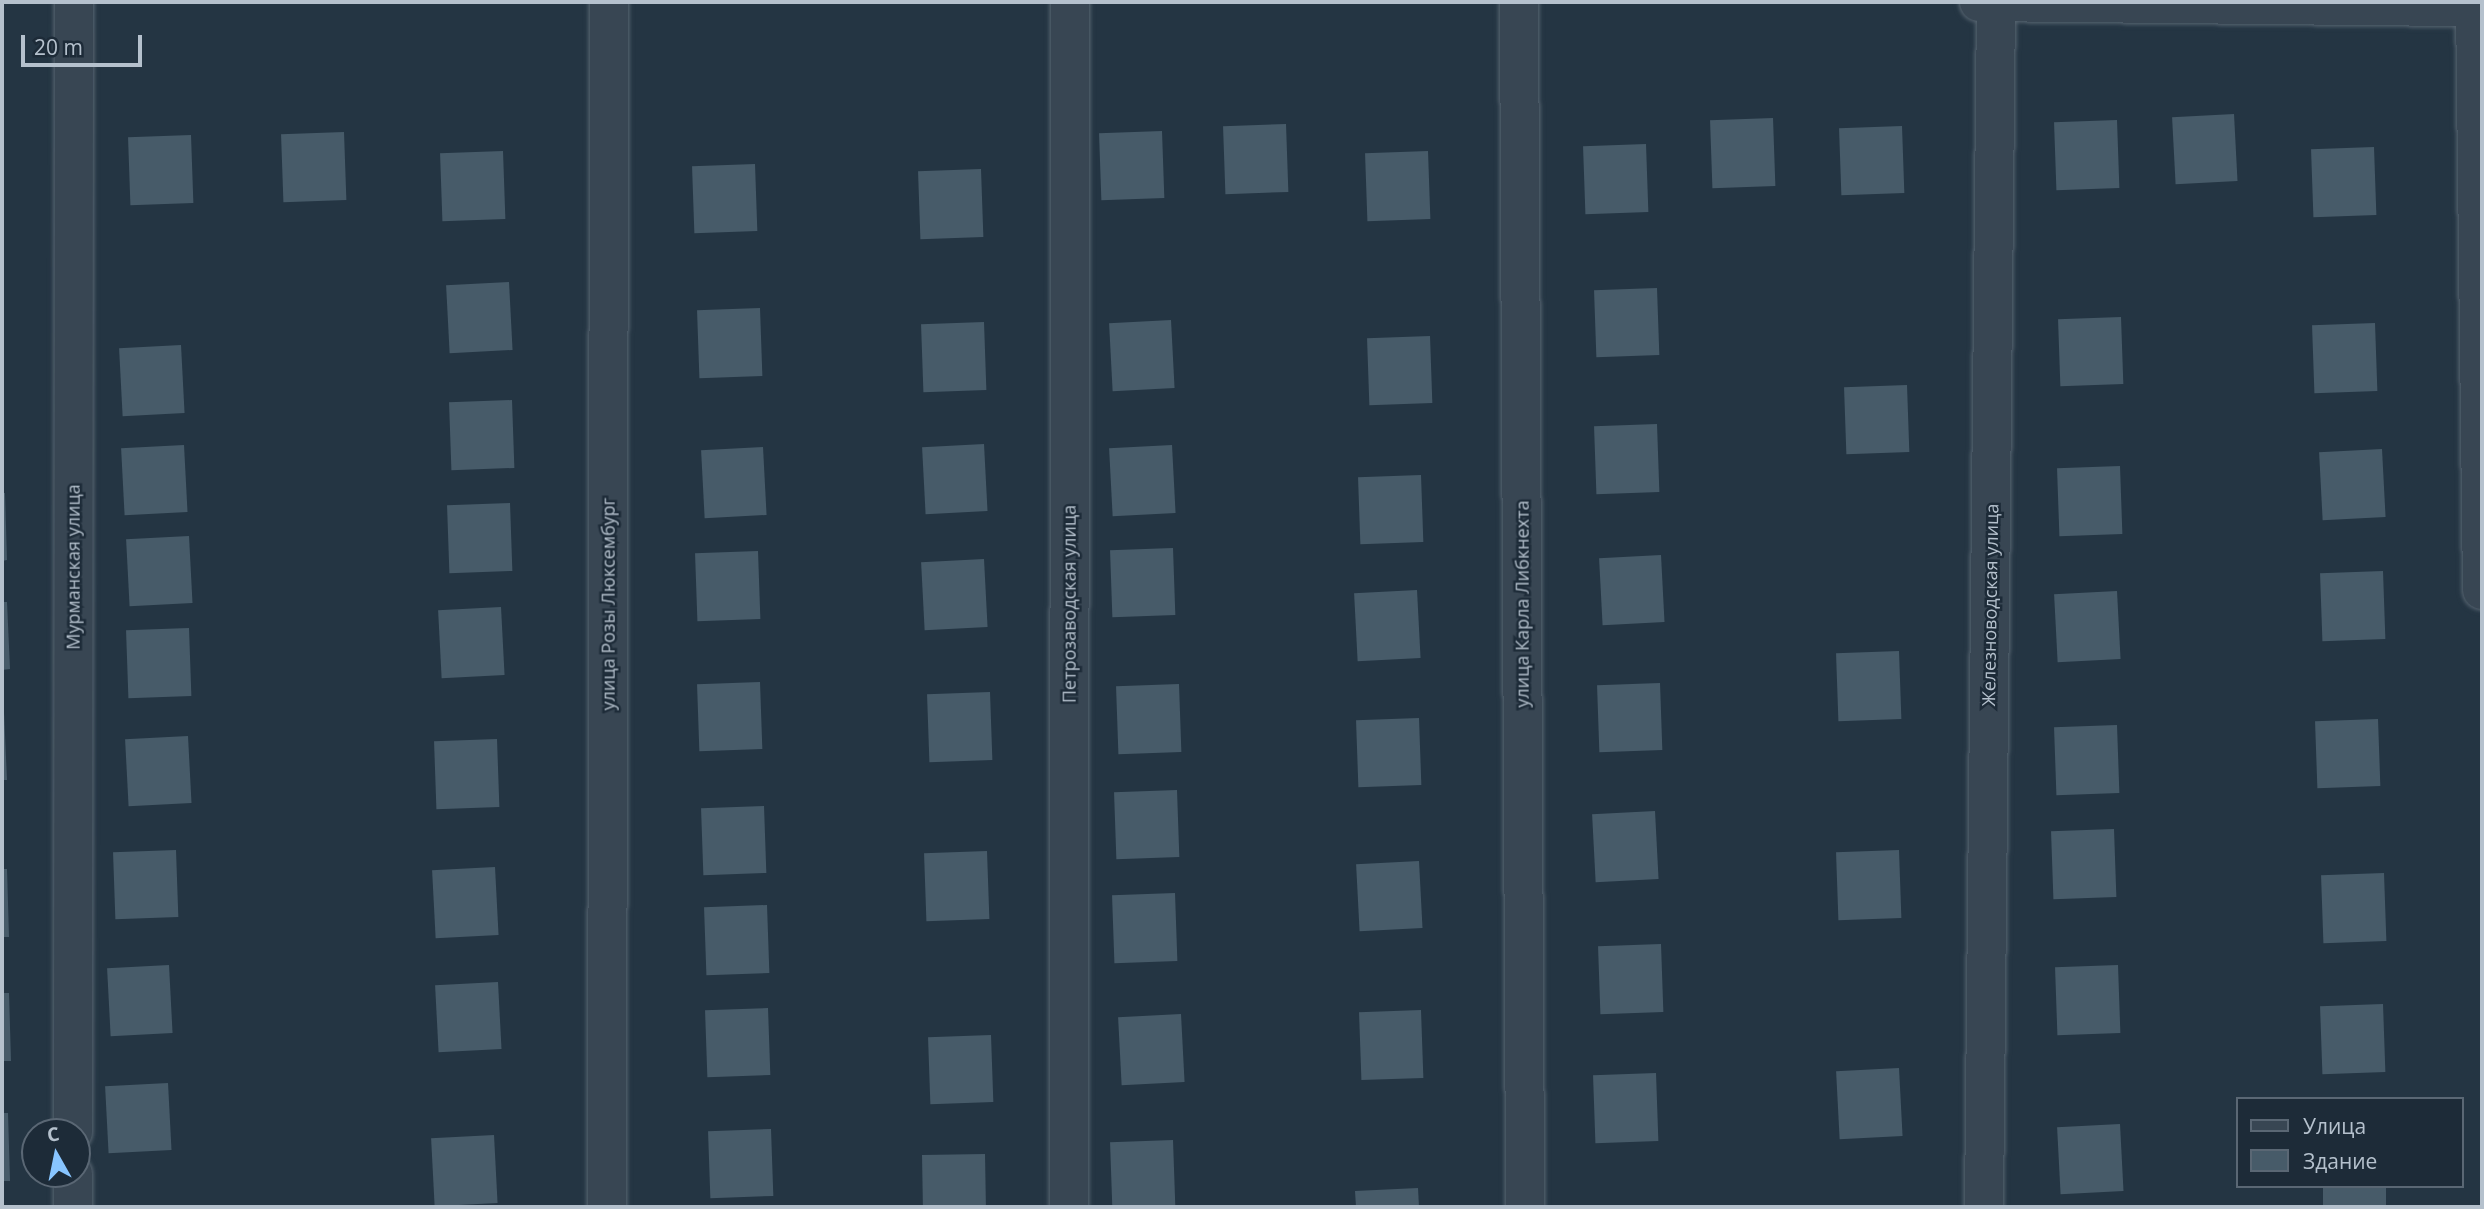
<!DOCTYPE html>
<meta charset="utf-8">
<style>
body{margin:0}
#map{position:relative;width:2484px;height:1209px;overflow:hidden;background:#243543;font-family:"Open Sans",sans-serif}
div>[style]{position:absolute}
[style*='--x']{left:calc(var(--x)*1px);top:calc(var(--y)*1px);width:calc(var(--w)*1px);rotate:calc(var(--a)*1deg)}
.building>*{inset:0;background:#475b69;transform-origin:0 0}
.roads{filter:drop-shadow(0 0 2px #566470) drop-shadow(0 0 2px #566470)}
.street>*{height:38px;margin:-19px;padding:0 19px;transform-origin:19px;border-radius:19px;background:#384653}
span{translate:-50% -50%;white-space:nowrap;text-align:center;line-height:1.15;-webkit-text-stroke:5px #1d2b38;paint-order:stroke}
.street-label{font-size:18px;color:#b5c1cd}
.frame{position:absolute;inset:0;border:4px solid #b5c1cd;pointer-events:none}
.legend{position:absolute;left:2236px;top:1097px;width:228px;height:91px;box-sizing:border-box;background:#1d2b38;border:2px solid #5a6774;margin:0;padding:9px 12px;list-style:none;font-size:21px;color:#b5c1cd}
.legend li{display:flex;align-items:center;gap:14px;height:35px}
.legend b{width:35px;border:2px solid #5a6774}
.north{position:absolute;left:21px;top:1118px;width:70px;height:70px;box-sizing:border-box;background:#1d2b38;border:2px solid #5a6774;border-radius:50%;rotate:351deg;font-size:19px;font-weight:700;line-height:28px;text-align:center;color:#b5c1cd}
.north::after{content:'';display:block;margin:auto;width:24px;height:32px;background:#88c5ff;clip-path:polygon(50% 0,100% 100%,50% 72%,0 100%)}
.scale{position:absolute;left:21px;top:35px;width:121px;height:32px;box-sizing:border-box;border:4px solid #b5c1cd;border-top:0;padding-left:9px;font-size:21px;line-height:24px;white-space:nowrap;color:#b5c1cd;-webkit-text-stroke:5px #1d2b38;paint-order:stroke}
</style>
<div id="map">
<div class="building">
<div style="left:2234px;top:114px;width:67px;height:62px;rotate:87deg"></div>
<div style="left:1773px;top:118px;width:68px;height:63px;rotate:88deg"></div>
<div style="left:2117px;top:120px;width:68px;height:63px;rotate:88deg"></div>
<div style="left:1286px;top:124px;width:68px;height:63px;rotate:88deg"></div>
<div style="left:1902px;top:126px;width:67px;height:63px;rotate:88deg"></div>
<div style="left:1162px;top:131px;width:67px;height:63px;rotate:88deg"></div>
<div style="left:344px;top:132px;width:68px;height:63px;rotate:88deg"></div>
<div style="left:191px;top:135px;width:68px;height:63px;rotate:88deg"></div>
<div style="left:1646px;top:144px;width:68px;height:63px;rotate:88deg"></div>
<div style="left:2374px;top:147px;width:68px;height:63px;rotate:88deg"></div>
<div style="left:503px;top:151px;width:68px;height:63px;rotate:88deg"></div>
<div style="left:1428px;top:151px;width:68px;height:63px;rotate:88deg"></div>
<div style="left:755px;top:164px;width:67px;height:63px;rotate:88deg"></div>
<div style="left:981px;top:169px;width:68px;height:63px;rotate:88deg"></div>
<div style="left:509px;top:282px;width:68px;height:63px;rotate:87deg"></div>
<div style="left:1657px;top:288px;width:67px;height:63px;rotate:88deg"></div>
<div style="left:760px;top:308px;width:68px;height:63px;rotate:88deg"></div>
<div style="left:2121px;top:317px;width:67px;height:63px;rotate:88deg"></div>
<div style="left:1171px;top:320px;width:68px;height:62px;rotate:87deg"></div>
<div style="left:984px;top:322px;width:68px;height:63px;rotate:88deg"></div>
<div style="left:2375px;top:323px;width:68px;height:63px;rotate:88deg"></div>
<div style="left:1430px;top:336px;width:67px;height:63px;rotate:88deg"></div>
<div style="left:181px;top:345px;width:68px;height:62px;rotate:87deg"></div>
<div style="left:1907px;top:385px;width:67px;height:63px;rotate:88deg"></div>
<div style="left:512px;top:400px;width:68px;height:63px;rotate:88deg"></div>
<div style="left:1657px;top:424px;width:68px;height:63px;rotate:88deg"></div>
<div style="left:984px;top:444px;width:67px;height:62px;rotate:87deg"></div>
<div style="left:184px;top:445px;width:67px;height:63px;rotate:87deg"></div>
<div style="left:1172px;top:445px;width:68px;height:63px;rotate:87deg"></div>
<div style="left:763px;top:447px;width:68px;height:62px;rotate:87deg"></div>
<div style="left:2382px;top:449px;width:68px;height:63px;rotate:87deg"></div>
<div style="left:2120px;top:466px;width:68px;height:63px;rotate:88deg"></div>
<div style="left:1421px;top:475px;width:67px;height:63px;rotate:88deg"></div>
<div style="clip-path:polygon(2px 493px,5px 493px,7px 560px,2px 561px)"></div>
<div style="left:510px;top:503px;width:68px;height:63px;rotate:88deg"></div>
<div style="left:189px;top:536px;width:67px;height:63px;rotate:87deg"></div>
<div style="left:1173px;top:548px;width:67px;height:63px;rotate:88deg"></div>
<div style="left:758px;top:551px;width:68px;height:63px;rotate:88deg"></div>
<div style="left:1661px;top:555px;width:67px;height:62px;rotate:87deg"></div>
<div style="left:984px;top:559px;width:68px;height:63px;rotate:87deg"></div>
<div style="left:2383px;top:571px;width:68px;height:63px;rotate:88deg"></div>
<div style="left:1417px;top:590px;width:68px;height:63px;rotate:87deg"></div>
<div style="left:2117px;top:591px;width:68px;height:63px;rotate:87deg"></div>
<div style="clip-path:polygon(2px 602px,7px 602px,10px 669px,2px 670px)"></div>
<div style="left:501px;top:607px;width:68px;height:63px;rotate:87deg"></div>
<div style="left:189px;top:628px;width:68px;height:63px;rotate:88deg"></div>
<div style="left:1899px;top:651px;width:68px;height:63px;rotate:88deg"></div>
<div style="left:760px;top:682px;width:67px;height:63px;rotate:88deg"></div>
<div style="left:1660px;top:683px;width:67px;height:63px;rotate:88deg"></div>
<div style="left:1179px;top:684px;width:68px;height:63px;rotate:88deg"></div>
<div style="left:990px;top:692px;width:68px;height:63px;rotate:88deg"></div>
<div style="clip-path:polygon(2px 712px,4px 712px,7px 780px,2px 780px)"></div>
<div style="left:1419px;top:718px;width:67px;height:63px;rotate:88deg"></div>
<div style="left:2378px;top:719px;width:67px;height:63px;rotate:88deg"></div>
<div style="left:2117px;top:725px;width:68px;height:63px;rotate:88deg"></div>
<div style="left:188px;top:736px;width:67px;height:63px;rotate:87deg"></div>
<div style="left:497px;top:739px;width:68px;height:63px;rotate:88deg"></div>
<div style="left:1177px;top:790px;width:67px;height:63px;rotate:88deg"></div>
<div style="left:764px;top:806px;width:67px;height:63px;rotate:88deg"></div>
<div style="left:1655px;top:811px;width:68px;height:63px;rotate:87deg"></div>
<div style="left:2114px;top:829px;width:68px;height:63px;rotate:88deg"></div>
<div style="left:176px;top:850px;width:67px;height:63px;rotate:88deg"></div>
<div style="left:1899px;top:850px;width:68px;height:63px;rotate:88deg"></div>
<div style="left:987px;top:851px;width:68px;height:63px;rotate:88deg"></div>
<div style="left:1419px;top:861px;width:67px;height:63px;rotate:87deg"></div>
<div style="left:495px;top:867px;width:68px;height:63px;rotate:87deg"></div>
<div style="clip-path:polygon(2px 869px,7px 869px,9px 937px,2px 937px)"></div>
<div style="left:2384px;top:873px;width:68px;height:63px;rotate:88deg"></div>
<div style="left:1175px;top:893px;width:68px;height:63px;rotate:88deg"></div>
<div style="left:767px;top:905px;width:68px;height:63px;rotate:88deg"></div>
<div style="left:1661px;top:944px;width:68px;height:63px;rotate:88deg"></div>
<div style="left:169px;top:965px;width:68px;height:62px;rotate:87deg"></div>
<div style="left:2118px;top:965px;width:68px;height:63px;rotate:88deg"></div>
<div style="left:498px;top:982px;width:67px;height:63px;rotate:87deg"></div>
<div style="clip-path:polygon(2px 993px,9px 993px,11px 1061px,2px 1061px)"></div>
<div style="left:2383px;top:1004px;width:68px;height:63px;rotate:88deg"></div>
<div style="left:768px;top:1008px;width:67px;height:63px;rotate:88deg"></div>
<div style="left:1421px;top:1010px;width:68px;height:62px;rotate:88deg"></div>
<div style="left:1181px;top:1014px;width:68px;height:63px;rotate:87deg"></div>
<div style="left:991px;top:1035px;width:67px;height:63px;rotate:88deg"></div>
<div style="left:1899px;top:1068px;width:68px;height:63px;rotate:87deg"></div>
<div style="left:1656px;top:1073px;width:68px;height:63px;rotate:88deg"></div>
<div style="left:168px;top:1083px;width:67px;height:63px;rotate:87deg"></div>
<div style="clip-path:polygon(2px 1113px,8px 1113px,10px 1181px,2px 1181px)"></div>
<div style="left:2120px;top:1124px;width:67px;height:63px;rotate:87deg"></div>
<div style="left:771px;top:1129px;width:67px;height:63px;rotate:88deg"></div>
<div style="left:494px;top:1135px;width:68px;height:63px;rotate:87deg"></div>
<div style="left:1173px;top:1140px;width:67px;height:63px;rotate:88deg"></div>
<div style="left:985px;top:1154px;width:53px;height:63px;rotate:89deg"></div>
<div style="left:2323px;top:1186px;width:63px;height:19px"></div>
<div style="clip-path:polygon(1418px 1188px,1419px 1207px,1356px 1207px,1355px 1191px)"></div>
</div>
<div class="roads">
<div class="street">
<div style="--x:1519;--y:2;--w:1205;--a:89.71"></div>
<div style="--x:1979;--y:2;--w:496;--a:0.6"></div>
<div style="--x:2475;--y:2;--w:588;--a:89.32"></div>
<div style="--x:73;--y:1132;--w:1130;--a:-89.95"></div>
<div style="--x:73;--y:1207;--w:33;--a:-90"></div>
<div style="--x:607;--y:1207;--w:1205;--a:-89.9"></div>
<div style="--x:1069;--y:1207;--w:1205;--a:-89.95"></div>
<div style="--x:1984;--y:1207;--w:1205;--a:-89.43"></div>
</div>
</div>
<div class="street-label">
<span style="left:73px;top:567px;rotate:-90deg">Мурманская улица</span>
<span style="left:608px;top:604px;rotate:-90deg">улица Розы Люксембург</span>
<span style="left:1069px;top:604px;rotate:-90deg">Петрозаводская улица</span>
<span style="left:1522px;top:604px;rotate:-90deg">улица Карла Либкнехта</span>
<span style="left:1990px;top:605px;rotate:-89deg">Железноводская улица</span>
</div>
<div class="frame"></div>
<ul class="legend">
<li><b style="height:9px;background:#384653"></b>Улица</li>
<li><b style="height:19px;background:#475b69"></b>Здание</li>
</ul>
<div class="north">С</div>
<div class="scale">20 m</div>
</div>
